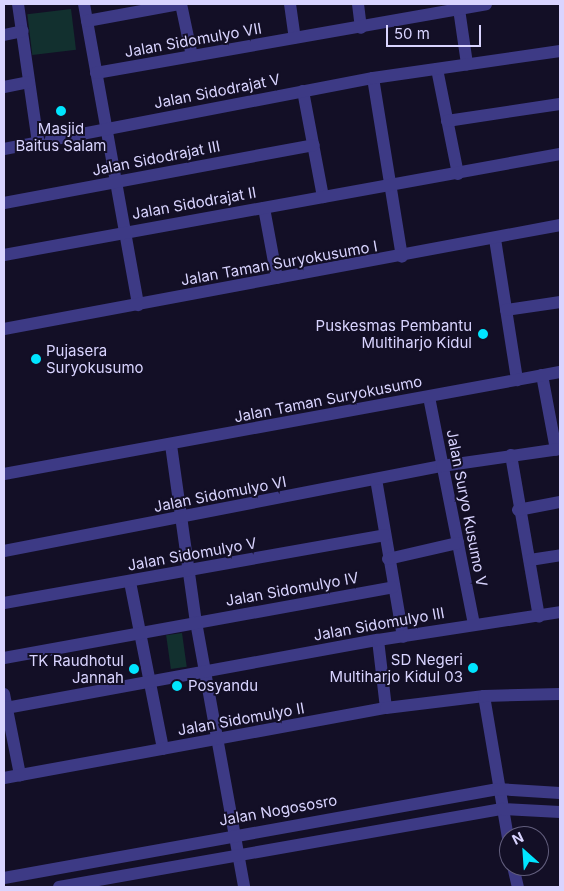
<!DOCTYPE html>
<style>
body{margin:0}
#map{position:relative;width:564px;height:891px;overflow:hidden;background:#130f26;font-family:Inter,sans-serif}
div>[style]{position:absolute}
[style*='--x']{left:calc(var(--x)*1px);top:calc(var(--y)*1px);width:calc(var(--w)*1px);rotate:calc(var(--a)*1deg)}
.green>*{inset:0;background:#12302f;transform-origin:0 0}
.minor>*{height:12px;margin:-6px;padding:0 6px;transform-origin:6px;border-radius:6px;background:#3d3a85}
.tertiary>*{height:12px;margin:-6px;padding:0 6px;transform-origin:6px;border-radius:6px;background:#3d3a85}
.dots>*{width:14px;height:14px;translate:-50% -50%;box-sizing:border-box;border:2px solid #130f26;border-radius:50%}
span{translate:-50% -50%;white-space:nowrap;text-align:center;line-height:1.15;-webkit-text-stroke:4px #130f26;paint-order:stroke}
.street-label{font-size:15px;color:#d9d4ff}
.poi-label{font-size:15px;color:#d9d4ff}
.right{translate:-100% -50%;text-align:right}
.left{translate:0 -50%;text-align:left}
.frame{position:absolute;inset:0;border:5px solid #d9d4ff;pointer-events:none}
.north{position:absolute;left:499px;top:826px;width:50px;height:50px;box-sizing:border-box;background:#130f26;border:1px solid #625e7d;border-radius:50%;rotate:334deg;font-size:14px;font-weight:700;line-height:20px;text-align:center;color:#d9d4ff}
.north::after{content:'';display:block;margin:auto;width:18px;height:22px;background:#00e5ff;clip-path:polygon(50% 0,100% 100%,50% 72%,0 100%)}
.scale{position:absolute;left:386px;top:25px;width:95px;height:22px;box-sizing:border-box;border:2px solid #d9d4ff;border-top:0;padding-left:6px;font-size:15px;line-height:18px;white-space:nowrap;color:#d9d4ff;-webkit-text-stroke:4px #130f26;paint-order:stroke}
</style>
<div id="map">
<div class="green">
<div style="left:71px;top:9px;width:41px;height:44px;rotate:83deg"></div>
<div style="left:182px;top:633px;width:34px;height:16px;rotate:82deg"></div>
</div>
<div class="minor">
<div style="--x:18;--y:4;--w:140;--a:81.8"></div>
<div style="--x:84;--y:4;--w:306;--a:79.8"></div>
<div style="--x:181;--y:4;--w:53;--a:78.1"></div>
<div style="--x:290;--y:4;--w:34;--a:82"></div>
<div style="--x:358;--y:4;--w:24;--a:83"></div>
<div style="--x:459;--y:9;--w:56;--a:81.7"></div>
<div style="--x:87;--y:21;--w:95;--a:-10.4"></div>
<div style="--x:4;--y:35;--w:19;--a:-12"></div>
<div style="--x:437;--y:69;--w:107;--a:78.7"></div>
<div style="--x:96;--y:73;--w:396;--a:-10"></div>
<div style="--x:373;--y:78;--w:181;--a:80.8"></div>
<div style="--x:4;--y:87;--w:25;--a:-11"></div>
<div style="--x:303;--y:91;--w:108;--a:79.3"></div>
<div style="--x:447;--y:121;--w:114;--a:-8.6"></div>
<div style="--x:4;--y:149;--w:376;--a:-10.9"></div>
<div style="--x:373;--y:78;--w:189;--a:-8.2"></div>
<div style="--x:4;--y:203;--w:315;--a:-10.6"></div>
<div style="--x:264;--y:208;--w:71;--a:79.5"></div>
<div style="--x:495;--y:239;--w:143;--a:81.1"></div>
<div style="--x:4;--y:255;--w:565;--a:-10.3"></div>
<div style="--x:506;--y:310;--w:55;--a:-8.4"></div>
<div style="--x:4;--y:329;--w:566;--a:-10.59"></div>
<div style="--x:542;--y:375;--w:76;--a:79.4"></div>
<div style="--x:429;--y:397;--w:231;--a:78.8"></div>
<div style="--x:171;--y:445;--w:179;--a:82"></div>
<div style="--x:196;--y:622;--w:269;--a:79.7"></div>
<div style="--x:511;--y:455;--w:164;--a:80.2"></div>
<div style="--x:4;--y:474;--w:565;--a:-10.4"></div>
<div style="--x:376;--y:479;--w:160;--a:80.3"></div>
<div style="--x:518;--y:510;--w:43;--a:-10.8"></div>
<div style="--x:4;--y:551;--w:446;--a:-11"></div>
<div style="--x:442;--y:466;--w:119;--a:-8.2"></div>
<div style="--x:388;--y:559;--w:72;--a:-12.9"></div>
<div style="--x:530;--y:560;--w:30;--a:-9"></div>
<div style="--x:130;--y:582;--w:170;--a:78.8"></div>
<div style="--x:4;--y:603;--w:387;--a:-10.1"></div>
<div style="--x:378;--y:640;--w:68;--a:83.3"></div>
<div style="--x:4;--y:658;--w:395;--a:-10.3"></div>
<div style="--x:4;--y:694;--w:83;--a:78.8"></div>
<div style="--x:484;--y:696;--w:150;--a:80.4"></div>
<div style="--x:6;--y:708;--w:378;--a:-10.4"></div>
<div style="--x:378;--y:640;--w:184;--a:-8.7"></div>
<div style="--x:4;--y:778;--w:388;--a:-10.4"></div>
<div style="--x:386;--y:708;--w:99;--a:-7"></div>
<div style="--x:484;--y:696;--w:76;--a:-1.5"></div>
<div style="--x:513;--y:866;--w:22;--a:77"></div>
</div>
<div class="tertiary">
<div style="--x:4;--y:878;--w:502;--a:-10.21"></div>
<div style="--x:498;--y:789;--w:62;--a:3.7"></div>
<div style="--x:59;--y:887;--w:450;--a:-10"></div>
<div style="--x:502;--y:809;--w:58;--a:3"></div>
</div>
<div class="dots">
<div style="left:61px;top:111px;background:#00e5ff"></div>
<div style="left:483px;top:334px;background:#00e5ff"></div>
<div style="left:36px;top:359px;background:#00e5ff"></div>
<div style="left:473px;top:668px;background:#00e5ff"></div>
<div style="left:134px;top:669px;background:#00e5ff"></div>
<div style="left:177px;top:686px;background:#00e5ff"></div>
</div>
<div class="street-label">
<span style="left:193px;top:40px;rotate:-10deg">Jalan Sidomulyo VII</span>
<span style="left:217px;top:91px;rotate:-11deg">Jalan Sidodrajat V</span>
<span style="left:156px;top:158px;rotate:-11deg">Jalan Sidodrajat III</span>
<span style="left:194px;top:203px;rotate:-10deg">Jalan Sidodrajat II</span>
<span style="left:279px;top:263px;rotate:-10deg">Jalan Taman Suryokusumo I</span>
<span style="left:328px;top:399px;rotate:-11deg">Jalan Taman Suryokusumo</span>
<span style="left:220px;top:494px;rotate:-11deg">Jalan Sidomulyo VI</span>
<span style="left:467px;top:508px;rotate:79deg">Jalan Suryo Kusumo V</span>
<span style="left:192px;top:554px;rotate:-10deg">Jalan Sidomulyo V</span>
<span style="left:292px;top:589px;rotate:-10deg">Jalan Sidomulyo IV</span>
<span style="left:379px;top:624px;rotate:-10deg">Jalan Sidomulyo III</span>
<span style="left:241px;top:719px;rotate:-10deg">Jalan Sidomulyo II</span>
<span style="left:278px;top:810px;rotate:-10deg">Jalan Nogososro</span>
</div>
<div class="poi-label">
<span style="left:61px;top:137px">Masjid<br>Baitus Salam</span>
<span class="right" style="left:472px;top:334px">Puskesmas Pembantu<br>Multiharjo Kidul</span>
<span class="left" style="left:46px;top:359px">Pujasera<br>Suryokusumo</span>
<span class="right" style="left:463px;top:668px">SD Negeri<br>Multiharjo Kidul 03</span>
<span class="right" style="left:124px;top:669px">TK Raudhotul<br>Jannah</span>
<span class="left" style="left:188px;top:686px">Posyandu</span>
</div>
<div class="frame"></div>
<div class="north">N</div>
<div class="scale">50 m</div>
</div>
